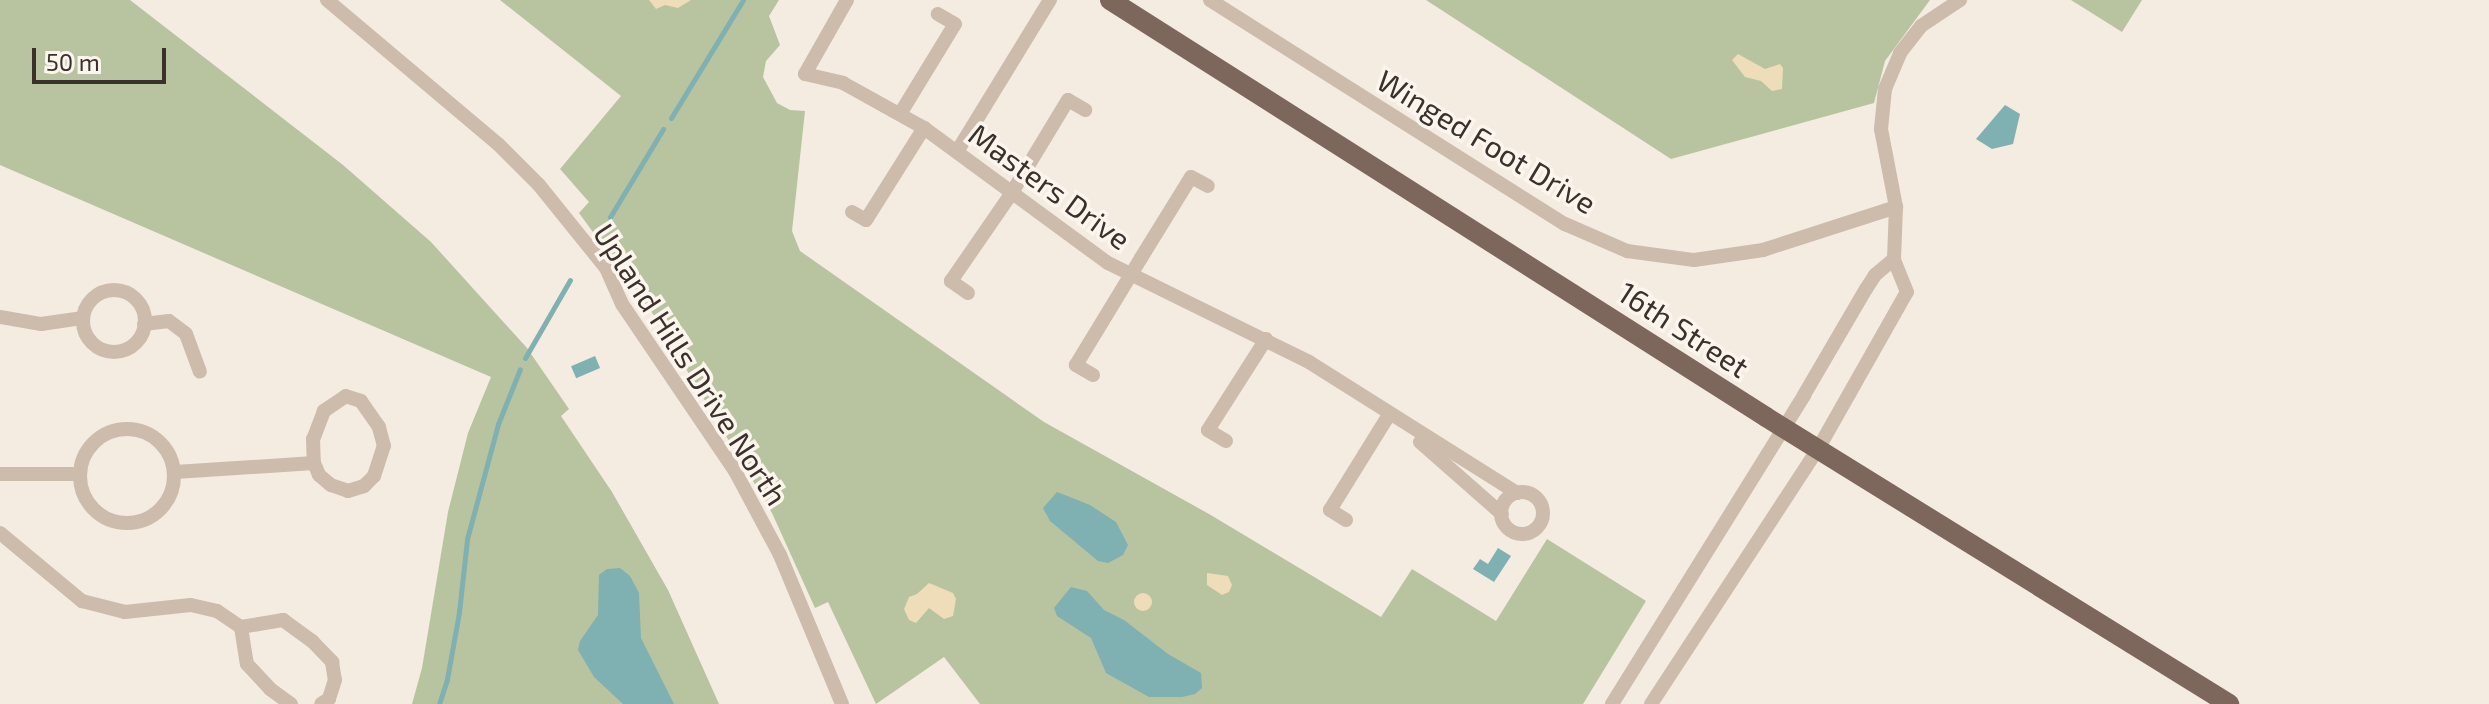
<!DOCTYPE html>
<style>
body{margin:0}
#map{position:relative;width:2489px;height:704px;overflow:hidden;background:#f4ebe1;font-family:"Exo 2",sans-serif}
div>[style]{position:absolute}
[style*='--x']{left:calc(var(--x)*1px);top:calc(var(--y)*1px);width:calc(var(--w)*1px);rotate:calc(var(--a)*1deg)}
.green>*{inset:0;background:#b8c4a0}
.sand>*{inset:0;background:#efdcb8}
.round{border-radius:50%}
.water>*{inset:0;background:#7fb0b2;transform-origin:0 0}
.stream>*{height:5px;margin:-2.5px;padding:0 2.5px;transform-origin:2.5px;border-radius:2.5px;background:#7fb0b2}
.minor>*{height:14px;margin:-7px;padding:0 7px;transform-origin:7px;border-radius:7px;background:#cdbbac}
.minor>.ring{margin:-7px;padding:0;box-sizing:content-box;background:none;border:14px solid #cdbbac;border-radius:50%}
.primary>*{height:20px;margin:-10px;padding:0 10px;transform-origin:10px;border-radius:10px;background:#7d675c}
span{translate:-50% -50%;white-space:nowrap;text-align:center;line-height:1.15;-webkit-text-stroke:7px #fbf5ee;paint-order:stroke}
.street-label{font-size:30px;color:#3b302b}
.scale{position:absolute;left:32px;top:48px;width:134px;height:36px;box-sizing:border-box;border:4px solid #3b302b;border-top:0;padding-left:10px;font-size:24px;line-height:28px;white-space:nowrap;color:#3b302b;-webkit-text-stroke:6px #fbf5ee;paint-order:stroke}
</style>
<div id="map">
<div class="green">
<div style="clip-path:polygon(0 0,130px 0,343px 165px,431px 242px,527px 348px,569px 409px,561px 416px,612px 492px,668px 590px,719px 704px,412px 704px,422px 668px,448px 512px,468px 433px,491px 377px,0 165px)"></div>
<div style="clip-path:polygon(500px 0,779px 0,769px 16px,780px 45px,766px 61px,763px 77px,777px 103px,790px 110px,805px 111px,792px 231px,800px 251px,1044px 422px,1209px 514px,1381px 617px,1412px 569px,1496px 621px,1547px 539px,1646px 601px,1583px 704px,980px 704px,944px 657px,876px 704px,828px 602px,815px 608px,772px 513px,655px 317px,579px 213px,589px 202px,560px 169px,621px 96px)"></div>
<div style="clip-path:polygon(1426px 0,1930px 0,1885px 61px,1874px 103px,1671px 159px)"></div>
<div style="clip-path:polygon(2071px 0,2142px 0,2122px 32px)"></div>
</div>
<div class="sand">
<div style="clip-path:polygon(649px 0,691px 0,678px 8px,665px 5px,656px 9px)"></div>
<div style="clip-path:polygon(1738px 54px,1765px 69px,1780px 64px,1783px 68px,1782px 89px,1772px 91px,1761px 81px,1745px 77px,1732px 60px)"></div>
<div style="clip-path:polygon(1207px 573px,1228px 576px,1232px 585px,1229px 592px,1222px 595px,1207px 585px)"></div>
<div style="clip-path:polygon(929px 583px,953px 593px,956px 599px,953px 616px,944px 619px,929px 608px,916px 623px,909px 620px,904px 609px,909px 597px,917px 594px)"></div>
<div class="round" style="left:1134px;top:593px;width:18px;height:18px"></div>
</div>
<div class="water">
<div style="clip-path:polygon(2005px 105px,2020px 114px,2013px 144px,1992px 149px,1976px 139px)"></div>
<div style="left:595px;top:356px;width:13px;height:26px;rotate:67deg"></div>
<div style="clip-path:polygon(1057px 492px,1090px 505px,1116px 522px,1128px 545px,1123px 555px,1108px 563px,1098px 561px,1050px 521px,1043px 508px)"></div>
<div style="clip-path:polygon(1498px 548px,1511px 556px,1494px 582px,1473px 569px,1480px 559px,1488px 564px)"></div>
<div style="clip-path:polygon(620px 568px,630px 576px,639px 593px,641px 638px,674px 704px,623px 704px,594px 677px,578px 650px,580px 641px,598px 615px,599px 575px,607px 569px)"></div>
<div style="clip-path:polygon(1071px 587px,1087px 591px,1104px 610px,1124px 620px,1168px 654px,1201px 673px,1202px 688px,1195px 694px,1182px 697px,1149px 697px,1106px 673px,1091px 638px,1057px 616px,1054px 608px)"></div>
</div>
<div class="stream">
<div style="--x:671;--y:118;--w:138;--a:-58.6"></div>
<div style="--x:610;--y:217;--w:103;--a:-58.9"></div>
<div style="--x:525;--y:358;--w:90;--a:-60"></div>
<div style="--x:439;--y:704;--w:26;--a:-72"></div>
<div style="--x:447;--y:679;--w:68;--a:-79.8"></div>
<div style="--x:459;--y:612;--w:73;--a:-83.7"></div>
<div style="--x:467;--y:539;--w:119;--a:-74.9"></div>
<div style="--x:498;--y:424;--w:59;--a:-68.2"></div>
</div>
<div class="minor">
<div style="--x:327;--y:0;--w:224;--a:40.1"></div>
<div style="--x:498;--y:144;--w:58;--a:45"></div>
<div style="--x:539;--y:185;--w:107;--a:51.1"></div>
<div style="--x:606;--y:268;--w:39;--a:66"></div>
<div style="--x:622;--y:304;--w:202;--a:55.9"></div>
<div style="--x:735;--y:471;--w:95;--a:61.8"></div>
<div style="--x:780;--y:555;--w:161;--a:67.4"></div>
<div style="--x:847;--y:0;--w:85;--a:119.6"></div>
<div style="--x:805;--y:74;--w:39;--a:13"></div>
<div style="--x:843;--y:83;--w:93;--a:29.1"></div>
<div style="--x:924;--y:128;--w:228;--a:36.3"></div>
<div style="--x:1108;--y:263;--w:224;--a:26.2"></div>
<div style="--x:1309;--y:362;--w:246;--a:32.2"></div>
<div style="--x:1210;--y:0;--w:420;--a:32.3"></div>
<div style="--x:1565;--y:224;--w:68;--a:23.5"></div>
<div style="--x:1627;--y:251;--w:68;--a:7.7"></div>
<div style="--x:1694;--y:260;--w:70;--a:-8.2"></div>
<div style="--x:1763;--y:250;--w:140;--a:-17.9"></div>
<div style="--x:900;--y:114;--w:105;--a:-58.6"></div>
<div style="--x:955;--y:24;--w:20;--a:-150"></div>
<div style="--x:958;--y:150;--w:176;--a:-58.5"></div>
<div style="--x:852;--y:212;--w:16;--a:30"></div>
<div style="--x:866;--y:220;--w:109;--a:-57.8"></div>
<div class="ring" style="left:83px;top:290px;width:48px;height:48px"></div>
<div style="--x:968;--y:293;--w:21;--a:-145"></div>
<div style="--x:951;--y:281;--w:106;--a:-55.4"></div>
<div style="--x:1011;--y:194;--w:110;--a:-58.8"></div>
<div style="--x:1068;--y:100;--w:20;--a:30"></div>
<div style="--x:0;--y:317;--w:42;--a:9.7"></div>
<div style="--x:41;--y:324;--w:41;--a:-8.3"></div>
<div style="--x:144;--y:324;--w:25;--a:-7"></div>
<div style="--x:169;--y:321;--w:21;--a:37"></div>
<div style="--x:186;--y:334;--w:40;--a:69.8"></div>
<div style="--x:1093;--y:375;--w:20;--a:-150"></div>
<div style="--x:1076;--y:365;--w:125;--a:-58.7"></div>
<div style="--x:1141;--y:258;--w:95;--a:-58.3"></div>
<div style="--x:1191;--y:177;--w:19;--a:28"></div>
<div class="ring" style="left:80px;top:429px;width:80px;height:80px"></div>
<div style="--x:1226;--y:441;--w:21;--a:-149"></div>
<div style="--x:1208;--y:430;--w:108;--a:-57.5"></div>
<div style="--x:1420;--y:442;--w:109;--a:41.3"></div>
<div style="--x:175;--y:472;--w:139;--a:-3.7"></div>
<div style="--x:314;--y:463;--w:13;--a:67"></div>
<div style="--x:319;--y:475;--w:16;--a:40"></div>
<div style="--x:331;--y:485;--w:18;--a:19"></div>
<div style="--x:348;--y:491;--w:17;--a:-17"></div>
<div style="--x:364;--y:486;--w:14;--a:-45"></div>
<div style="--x:374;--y:476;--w:32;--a:-72"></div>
<div style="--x:384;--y:446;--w:20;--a:-105"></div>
<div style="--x:379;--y:427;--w:32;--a:-125"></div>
<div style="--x:361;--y:401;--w:16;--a:-162"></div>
<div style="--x:346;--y:396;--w:27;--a:146"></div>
<div style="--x:324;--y:411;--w:30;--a:111"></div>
<div style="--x:313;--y:439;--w:24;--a:88"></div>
<div style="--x:0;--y:474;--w:80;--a:0"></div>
<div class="ring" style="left:1501px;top:492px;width:28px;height:28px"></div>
<div style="--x:1346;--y:520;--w:19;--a:-148"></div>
<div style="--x:1330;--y:510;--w:112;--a:-58.2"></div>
<div style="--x:0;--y:533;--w:107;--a:39.7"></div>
<div style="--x:82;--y:601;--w:44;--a:14.3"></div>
<div style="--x:125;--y:612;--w:66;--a:-6.1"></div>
<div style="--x:191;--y:605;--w:27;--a:13"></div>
<div style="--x:217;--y:611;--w:29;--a:34"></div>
<div style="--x:241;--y:627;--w:43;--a:-9.5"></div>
<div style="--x:283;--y:620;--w:37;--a:36"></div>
<div style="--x:313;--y:642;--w:28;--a:46"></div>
<div style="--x:332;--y:662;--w:18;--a:81"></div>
<div style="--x:335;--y:680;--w:20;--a:108"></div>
<div style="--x:329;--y:699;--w:9;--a:148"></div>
<div style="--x:241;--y:627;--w:37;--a:81"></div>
<div style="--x:247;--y:664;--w:34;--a:47"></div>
<div style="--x:270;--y:689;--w:26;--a:36"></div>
<div style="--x:1612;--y:704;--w:364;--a:-58.1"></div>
<div style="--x:1804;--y:395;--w:123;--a:-59.7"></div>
<div style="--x:1866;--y:289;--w:17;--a:-57"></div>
<div style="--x:1875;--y:275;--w:25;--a:-40"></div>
<div style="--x:1651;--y:704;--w:305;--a:-56.8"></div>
<div style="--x:1818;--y:449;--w:180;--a:-60.5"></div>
<div style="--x:1907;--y:292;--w:35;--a:-112"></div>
<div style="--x:1894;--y:259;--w:52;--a:-87.8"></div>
<div style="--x:1896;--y:207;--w:79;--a:-100.9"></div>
<div style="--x:1881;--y:129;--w:40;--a:-84.3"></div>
<div style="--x:1885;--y:89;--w:39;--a:-67"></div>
<div style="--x:1900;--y:53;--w:34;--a:-52"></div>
<div style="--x:1921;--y:26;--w:47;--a:-33.7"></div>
</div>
<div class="primary">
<div style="--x:1110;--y:0;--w:777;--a:32.44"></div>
<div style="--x:1766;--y:417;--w:545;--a:31.79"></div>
</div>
<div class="street-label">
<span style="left:1487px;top:141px;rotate:31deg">Winged Foot Drive</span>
<span style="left:1050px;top:186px;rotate:36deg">Masters Drive</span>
<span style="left:1684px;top:329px;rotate:33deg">16th Street</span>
<span style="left:691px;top:364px;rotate:57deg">Upland Hills Drive North</span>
</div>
<div class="scale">50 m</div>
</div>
